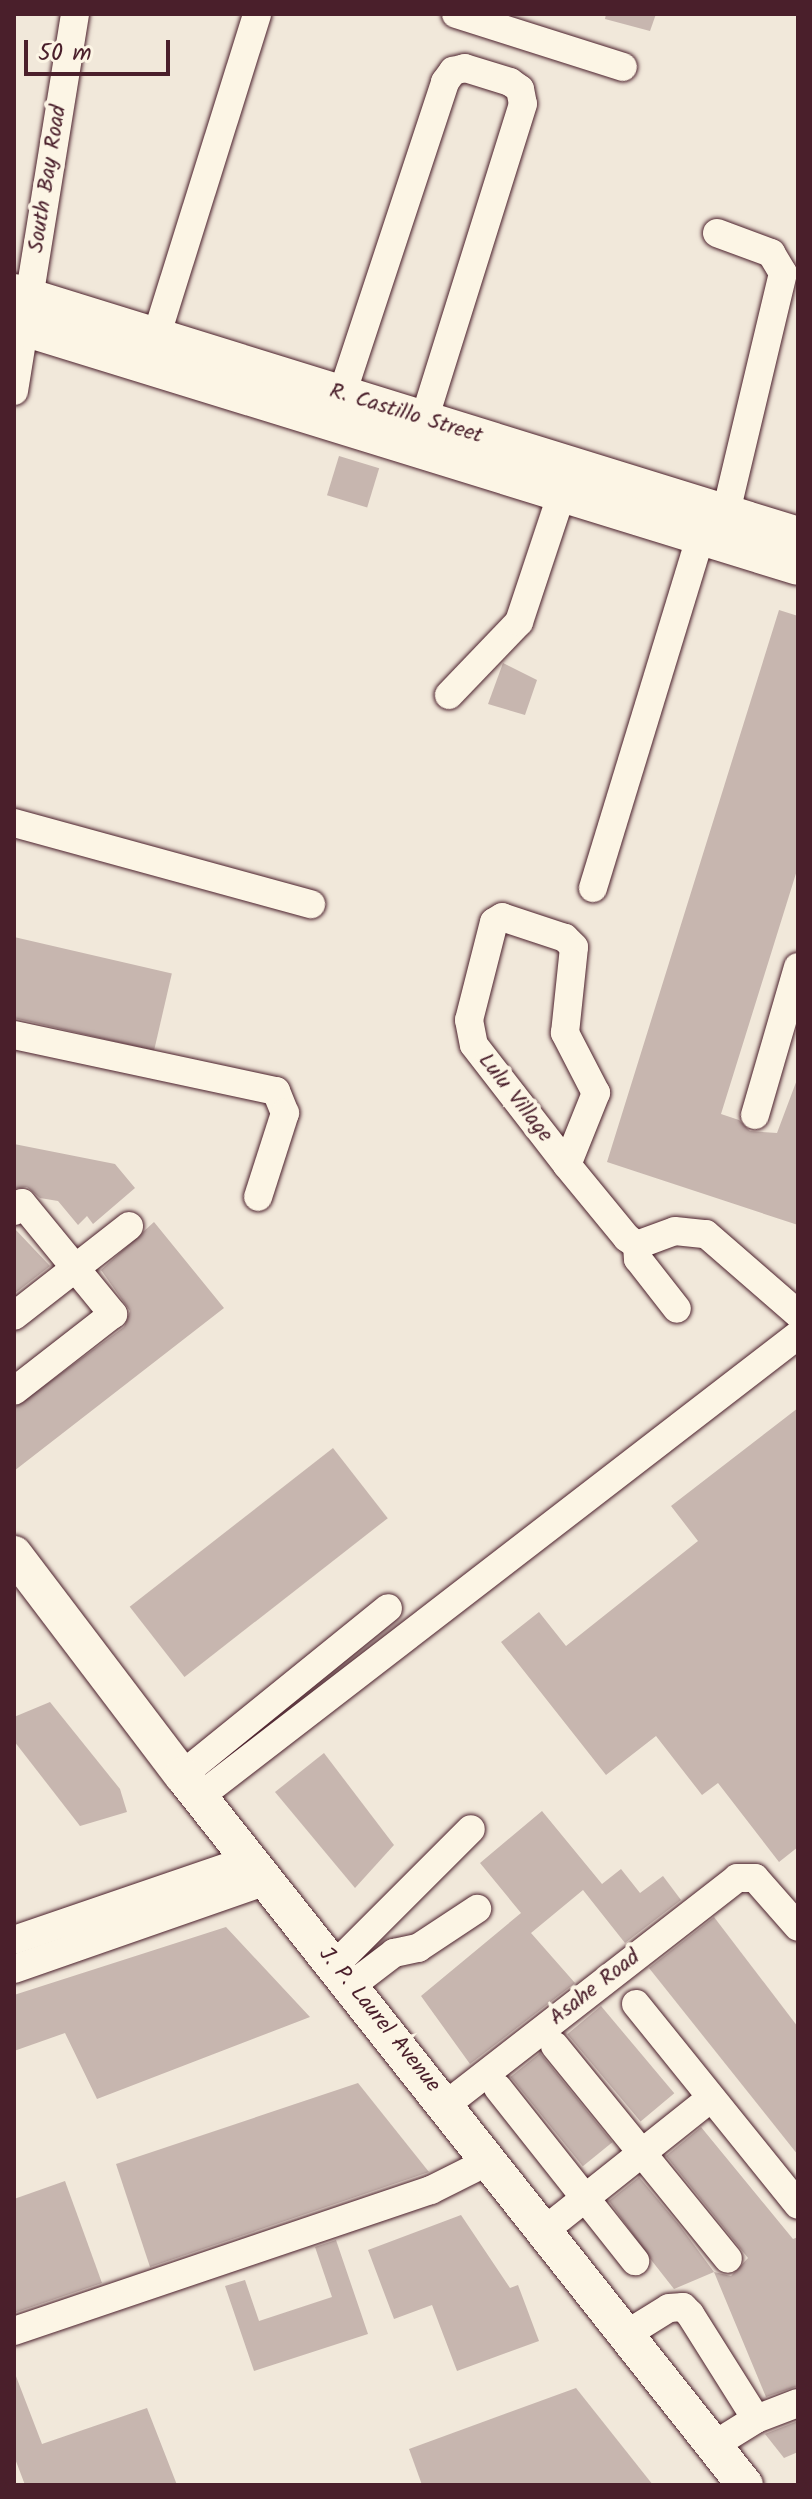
<!DOCTYPE html>
<style>
body{margin:0}
#map{position:relative;width:812px;height:2499px;overflow:hidden;background:#f1e8da;font-family:Kalam,sans-serif}
div>[style]{position:absolute}
[style*='--x']{left:calc(var(--x)*1px);top:calc(var(--y)*1px);width:calc(var(--w)*1px);rotate:calc(var(--a)*1deg)}
.building>*{inset:0;background:#c7b6af;transform-origin:0 0}
.roads{filter:drop-shadow(0 0 2px #4a1f2b) drop-shadow(0 0 2px #4a1f2b)}
.minor>*{height:28px;margin:-14px;padding:0 14px;transform-origin:14px;border-radius:14px;background:#fcf5e5}
.major>*{height:36px;margin:-18px;padding:0 18px;transform-origin:18px;border-radius:18px;background:#fcf5e5}
span{translate:-50% -50%;white-space:nowrap;text-align:center;line-height:1.15;-webkit-text-stroke:8px #fcf5e5;paint-order:stroke}
.street-label{font-size:22px;color:#4a1f2b}
.frame{position:absolute;inset:0;border:16px solid #4a1f2b;pointer-events:none}
.scale{position:absolute;left:24px;top:40px;width:146px;height:36px;box-sizing:border-box;border:4px solid #4a1f2b;border-top:0;padding-left:10px;font-size:24px;line-height:28px;white-space:nowrap;color:#4a1f2b;-webkit-text-stroke:6px #fcf5e5;paint-order:stroke}
</style>
<div id="map">
<div class="building">
<div style="clip-path:polygon(606px 14px,656px 14px,650px 31px,605px 19px)"></div>
<div style="left:339px;top:456px;width:42px;height:41px;rotate:17deg"></div>
<div style="clip-path:polygon(779px 610px,798px 616px,798px 867px,721px 1114px,739px 1120px,750px 1131px,777px 1133px,798px 1077px,798px 1225px,607px 1162px)"></div>
<div style="clip-path:polygon(503px 663px,537px 680px,525px 715px,488px 704px)"></div>
<div style="left:14px;top:937px;width:162px;height:79px;rotate:13deg"></div>
<div style="clip-path:polygon(14px 1144px,115px 1164px,135px 1188px,93px 1224px,87px 1216px,78px 1225px,58px 1201px,40px 1198px,27px 1187px,14px 1189px)"></div>
<div style="clip-path:polygon(154px 1222px,224px 1308px,14px 1471px,14px 1408px,124px 1327px,130px 1311px,101px 1270px)"></div>
<div style="clip-path:polygon(14px 1228px,50px 1266px,14px 1294px)"></div>
<div style="clip-path:polygon(798px 1408px,798px 1847px,779px 1862px,718px 1783px,702px 1795px,656px 1736px,606px 1775px,501px 1642px,539px 1612px,566px 1646px,698px 1541px,671px 1506px)"></div>
<div style="left:333px;top:1448px;width:89px;height:258px;rotate:52deg"></div>
<div style="clip-path:polygon(50px 1702px,120px 1789px,127px 1812px,80px 1826px,14px 1741px,14px 1717px)"></div>
<div style="clip-path:polygon(324px 1753px,394px 1845px,355px 1888px,275px 1792px)"></div>
<div style="clip-path:polygon(542px 1811px,602px 1884px,621px 1869px,640px 1893px,663px 1876px,681px 1900px,625px 1943px,583px 1890px,531px 1933px,575px 1983px,470px 2064px,421px 1996px,521px 1913px,480px 1863px)"></div>
<div style="clip-path:polygon(714px 1917px,798px 2027px,798px 2155px,649px 1968px)"></div>
<div style="clip-path:polygon(226px 1927px,310px 2017px,97px 2099px,65px 2033px,14px 2051px,14px 1995px)"></div>
<div style="left:601px;top:2006px;width:114px;height:44px;rotate:50deg"></div>
<div style="left:540px;top:2053px;width:115px;height:38px;rotate:51deg"></div>
<div style="clip-path:polygon(358px 2083px,429px 2172px,150px 2267px,116px 2164px)"></div>
<div style="clip-path:polygon(701px 2127px,793px 2239px,798px 2237px,798px 2386px,766px 2397px,714px 2272px,731px 2276px,748px 2258px,666px 2156px)"></div>
<div style="clip-path:polygon(639px 2177px,680px 2226px,714px 2272px,674px 2289px,652px 2261px,609px 2201px)"></div>
<div style="clip-path:polygon(65px 2181px,102px 2283px,14px 2313px,14px 2199px)"></div>
<div style="clip-path:polygon(461px 2215px,510px 2288px,518px 2285px,539px 2341px,457px 2371px,432px 2305px,394px 2319px,368px 2250px)"></div>
<div style="clip-path:polygon(336px 2240px,368px 2334px,254px 2371px,225px 2286px,245px 2280px,259px 2321px,332px 2297px,315px 2247px)"></div>
<div style="clip-path:polygon(14px 2371px,42px 2444px,147px 2408px,177px 2485px,25px 2485px,14px 2456px)"></div>
<div style="clip-path:polygon(576px 2388px,653px 2485px,422px 2485px,409px 2449px)"></div>
<div style="clip-path:polygon(798px 2421px,798px 2452px,784px 2458px,765px 2434px)"></div>
</div>
<div class="roads">
<div class="minor">
<div style="--x:456;--y:14;--w:175;--a:17.6"></div>
<div style="--x:717;--y:233;--w:58;--a:20.3"></div>
<div style="--x:771;--y:253;--w:23;--a:59"></div>
<div style="--x:783;--y:273;--w:246;--a:103.4"></div>
<div style="--x:156;--y:337;--w:338;--a:-72.6"></div>
<div style="--x:14;--y:391;--w:382;--a:-80.8"></div>
<div style="--x:342;--y:394;--w:329;--a:-71.7"></div>
<div style="--x:445;--y:82;--w:14;--a:-54"></div>
<div style="--x:453;--y:71;--w:12;--a:-14"></div>
<div style="--x:465;--y:68;--w:47;--a:17.3"></div>
<div style="--x:510;--y:82;--w:12;--a:35"></div>
<div style="--x:520;--y:89;--w:15;--a:79"></div>
<div style="--x:523;--y:104;--w:330;--a:107.4"></div>
<div style="--x:449;--y:695;--w:101;--a:-46.2"></div>
<div style="--x:519;--y:622;--w:136;--a:-71.6"></div>
<div style="--x:14;--y:823;--w:308;--a:15.3"></div>
<div style="--x:593;--y:888;--w:366;--a:-73"></div>
<div style="--x:14;--y:1035;--w:268;--a:12.1"></div>
<div style="--x:276;--y:1091;--w:24;--a:68"></div>
<div style="--x:285;--y:1113;--w:88;--a:107.8"></div>
<div style="--x:755;--y:1115;--w:154;--a:-73.8"></div>
<div style="--x:567;--y:1165;--w:78;--a:-68.1"></div>
<div style="--x:596;--y:1093;--w:68;--a:-117.3"></div>
<div style="--x:565;--y:1033;--w:86;--a:-84"></div>
<div style="--x:574;--y:947;--w:13;--a:-135"></div>
<div style="--x:565;--y:938;--w:66;--a:-161.6"></div>
<div style="--x:502;--y:917;--w:9;--a:148"></div>
<div style="--x:494;--y:922;--w:101;--a:104.3"></div>
<div style="--x:469;--y:1020;--w:25;--a:79"></div>
<div style="--x:474;--y:1045;--w:152;--a:52.2"></div>
<div style="--x:567;--y:1165;--w:94;--a:50.6"></div>
<div style="--x:627;--y:1238;--w:12;--a:35"></div>
<div style="--x:637;--y:1245;--w:40;--a:-20.2"></div>
<div style="--x:675;--y:1231;--w:31;--a:6"></div>
<div style="--x:706;--y:1234;--w:122;--a:41"></div>
<div style="--x:14;--y:1211;--w:11;--a:-45"></div>
<div style="--x:22;--y:1203;--w:144;--a:50.7"></div>
<div style="--x:113;--y:1314;--w:125;--a:142.1"></div>
<div style="--x:637;--y:1245;--w:14;--a:86"></div>
<div style="--x:638;--y:1259;--w:63;--a:52"></div>
<div style="--x:14;--y:1316;--w:146;--a:-38"></div>
<div style="--x:182;--y:1775;--w:265;--a:-39"></div>
<div style="--x:199;--y:1797;--w:756;--a:-37.64"></div>
<div style="--x:14;--y:1940;--w:250;--a:-18.9"></div>
<div style="--x:335;--y:1965;--w:192;--a:-45"></div>
<div style="--x:14;--y:1969;--w:268;--a:-19.2"></div>
<div style="--x:352;--y:1985;--w:53;--a:-37.3"></div>
<div style="--x:394;--y:1953;--w:25;--a:-12"></div>
<div style="--x:418;--y:1948;--w:71;--a:-33.5"></div>
<div style="--x:636;--y:2004;--w:258;--a:51.1"></div>
<div style="--x:555;--y:2046;--w:274;--a:50.9"></div>
<div style="--x:498;--y:2088;--w:221;--a:51.6"></div>
<div style="--x:447;--y:2104;--w:368;--a:-37.9"></div>
<div style="--x:737;--y:1878;--w:18;--a:0"></div>
<div style="--x:755;--y:1878;--w:65;--a:48.7"></div>
<div style="--x:545;--y:2230;--w:212;--a:-38.5"></div>
<div style="--x:14;--y:2331;--w:440;--a:-18.7"></div>
<div style="--x:431;--y:2190;--w:67;--a:-26.6"></div>
<div style="--x:627;--y:2334;--w:49;--a:-31.8"></div>
<div style="--x:669;--y:2308;--w:14;--a:-4"></div>
<div style="--x:683;--y:2307;--w:10;--a:45"></div>
<div style="--x:690;--y:2314;--w:124;--a:57.8"></div>
<div style="--x:756;--y:2419;--w:49;--a:148.2"></div>
<div style="--x:756;--y:2419;--w:45;--a:-20.9"></div>
</div>
<div class="major">
<div style="--x:14;--y:292;--w:821;--a:17.22"></div>
<div style="--x:14;--y:325;--w:820;--a:17.15"></div>
<div style="--x:14;--y:1554;--w:278;--a:52.8"></div>
<div style="--x:182;--y:1775;--w:906;--a:51.59"></div>
</div>
</div>
<div class="street-label">
<span style="left:48px;top:179px;rotate:-81deg">South Bay Road</span>
<span style="left:406px;top:414px;rotate:17deg">R. Castillo Street</span>
<span style="left:515px;top:1098px;rotate:52deg">Lulu Village</span>
<span style="left:595px;top:1988px;rotate:-38deg">Asahe Road</span>
<span style="left:379px;top:2020px;rotate:51deg">J. P. Laurel Avenue</span>
</div>
<div class="frame"></div>
<div class="scale">50 m</div>
</div>
